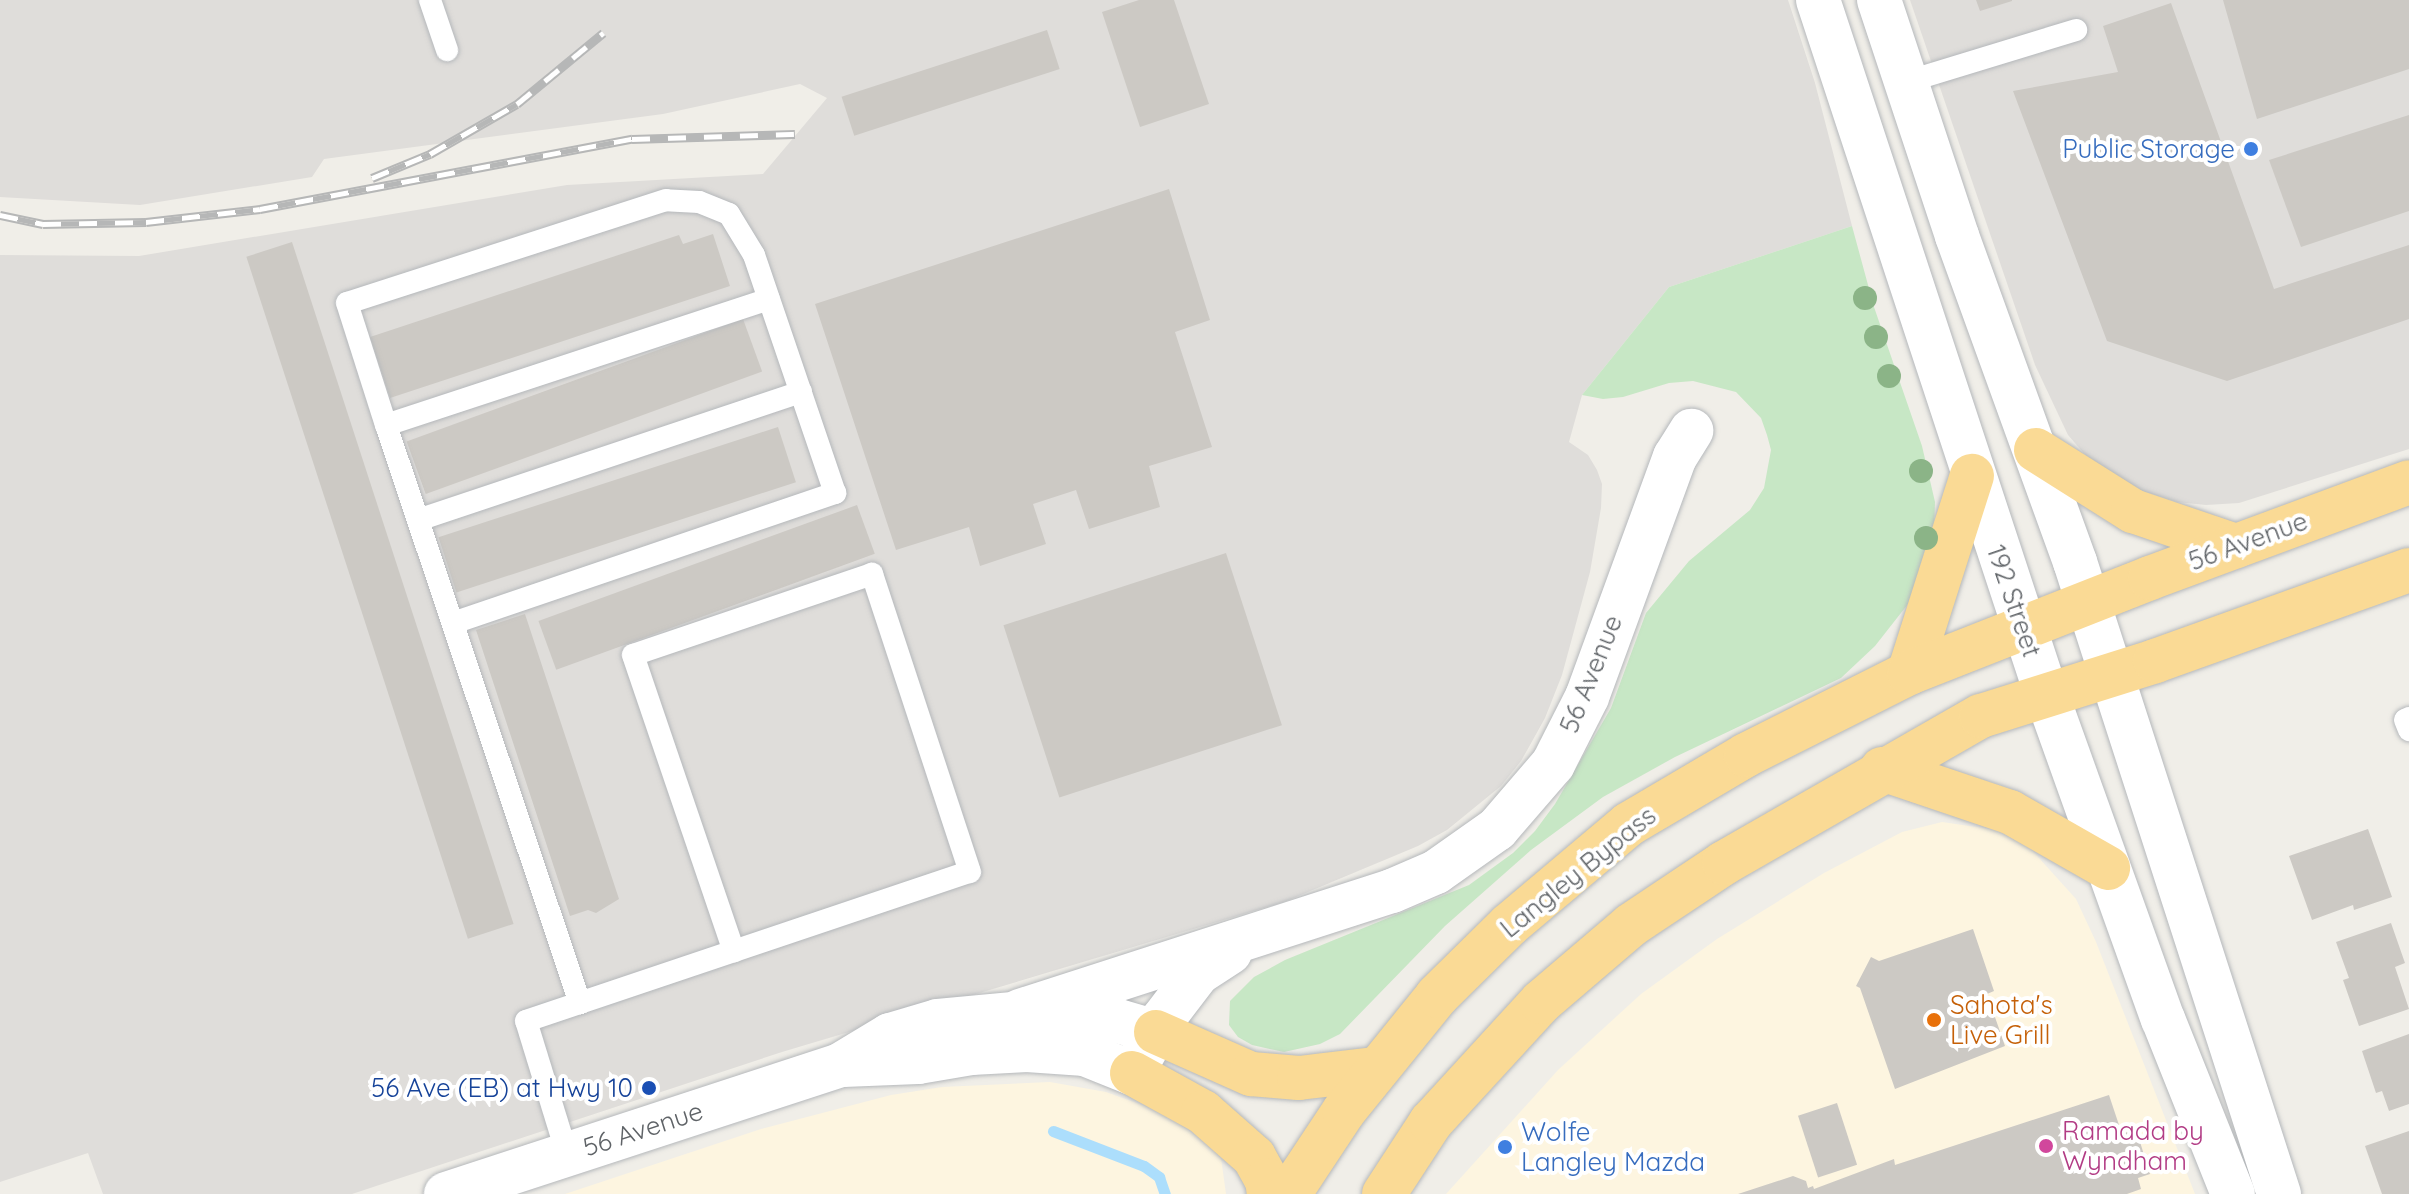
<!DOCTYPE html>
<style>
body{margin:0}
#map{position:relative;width:2409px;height:1194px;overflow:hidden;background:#f0eee8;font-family:Quicksand,sans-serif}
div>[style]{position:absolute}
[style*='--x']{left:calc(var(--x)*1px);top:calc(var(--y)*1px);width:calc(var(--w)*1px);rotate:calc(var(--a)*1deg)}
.commercial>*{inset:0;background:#fdf5e0}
.industrial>*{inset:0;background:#dfddda}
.green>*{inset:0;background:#c7e7c5}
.stream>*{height:11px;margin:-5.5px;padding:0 5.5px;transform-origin:5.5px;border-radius:5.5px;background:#acdefc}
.building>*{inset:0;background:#ccc9c4;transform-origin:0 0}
.roads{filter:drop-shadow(0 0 2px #b5b8bb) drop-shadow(0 0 2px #b5b8bb)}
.lane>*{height:22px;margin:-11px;padding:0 11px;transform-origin:11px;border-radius:11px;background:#fff}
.street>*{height:44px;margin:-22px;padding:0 22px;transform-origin:22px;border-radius:22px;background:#fff}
.secondary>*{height:44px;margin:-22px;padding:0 22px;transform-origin:22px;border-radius:22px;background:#fff}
.highway>*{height:44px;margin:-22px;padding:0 22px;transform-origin:22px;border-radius:22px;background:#fada95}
.rail>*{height:9px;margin-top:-4.5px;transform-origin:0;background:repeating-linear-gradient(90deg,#fff 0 18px,#b6b7b7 0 36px);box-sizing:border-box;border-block:2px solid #b6b7b7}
.trees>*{width:24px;height:24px;margin:-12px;border-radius:50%;background:#8bb487}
.dots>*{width:22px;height:22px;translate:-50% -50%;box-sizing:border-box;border:4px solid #fff;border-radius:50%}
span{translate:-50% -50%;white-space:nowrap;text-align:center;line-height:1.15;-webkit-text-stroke:8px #fff;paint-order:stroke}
.shop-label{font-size:26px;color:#366cbe}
.right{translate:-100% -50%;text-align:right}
.left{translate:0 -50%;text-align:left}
.street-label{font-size:26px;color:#5f6367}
.food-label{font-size:26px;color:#c56008}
.transit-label{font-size:26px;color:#164399}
.hotel-label{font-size:26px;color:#b23c85}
</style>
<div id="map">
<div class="commercial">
<div style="clip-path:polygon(1942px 822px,1997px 830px,2030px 848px,2076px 899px,2096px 942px,2195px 1194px,1446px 1194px,1558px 1070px,1641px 994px,1717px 939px,1824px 873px,1902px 832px)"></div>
<div style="clip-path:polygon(1050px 1082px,1106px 1092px,1162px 1112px,1203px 1140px,1221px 1158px,1226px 1194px,565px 1194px,761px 1129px,891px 1095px,942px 1087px)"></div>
</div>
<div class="industrial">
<div style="clip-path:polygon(0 0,1788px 0,1815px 83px,1852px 226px,1669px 287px,1582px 395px,1569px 442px,1588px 455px,1597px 470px,1602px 484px,1601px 508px,1590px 572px,1562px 675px,1545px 718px,1521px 761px,1501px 786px,1447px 830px,1418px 846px,1284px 902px,782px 1052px,352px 1194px,103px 1194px,88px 1153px,0 1182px,0 255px,139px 256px,567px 185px,763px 174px,827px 98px,800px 84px,663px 114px,324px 159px,312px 177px,140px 205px,0 197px)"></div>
<div style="clip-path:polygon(1910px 0,2409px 0,2409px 449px,2239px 503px,2206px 505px,2177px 502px,2130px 487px,2088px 458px,2068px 435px,2035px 365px)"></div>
</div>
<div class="green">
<div style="clip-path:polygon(1852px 226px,1874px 307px,1922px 446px,1935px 502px,1934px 531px,1921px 581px,1908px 604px,1875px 646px,1841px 678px,1675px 757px,1603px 797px,1531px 850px,1445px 926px,1340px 1034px,1320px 1044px,1284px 1052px,1252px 1045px,1238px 1037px,1229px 1025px,1230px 1001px,1254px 977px,1285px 960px,1469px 885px,1513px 853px,1535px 831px,1555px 804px,1611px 708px,1646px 613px,1689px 561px,1750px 510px,1764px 488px,1771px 450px,1767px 435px,1761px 418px,1736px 392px,1693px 381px,1669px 383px,1623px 397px,1603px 399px,1582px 395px,1669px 287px)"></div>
</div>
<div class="stream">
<div style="--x:1053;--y:1131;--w:97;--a:21"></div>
<div style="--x:1144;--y:1166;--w:19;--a:36"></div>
<div style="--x:1159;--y:1177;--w:18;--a:71"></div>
</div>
<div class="building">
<div style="clip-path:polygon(1139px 0,1174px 0,1209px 104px,1140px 127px,1102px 12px)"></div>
<div style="clip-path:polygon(1976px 0,2012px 0,2012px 1px,1980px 11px)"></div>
<div style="clip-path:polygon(2223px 0,2409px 0,2409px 69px,2257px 119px)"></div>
<div style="clip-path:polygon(2171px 3px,2274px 289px,2409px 245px,2409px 319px,2227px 381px,2107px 341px,2013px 91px,2118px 72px,2103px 26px)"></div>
<div style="left:1047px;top:30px;width:41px;height:216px;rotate:72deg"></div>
<div style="clip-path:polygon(2409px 115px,2409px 211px,2301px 247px,2269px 160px)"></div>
<div style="clip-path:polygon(1169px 189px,1210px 320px,1175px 332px,1212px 447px,1149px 466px,1160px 507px,1089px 529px,1076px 490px,1033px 504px,1046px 544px,980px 566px,969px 527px,896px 550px,815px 304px)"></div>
<div style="clip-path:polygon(713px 234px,730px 286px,390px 398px,370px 337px,679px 235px,683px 244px)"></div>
<div style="left:292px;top:242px;width:717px;height:48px;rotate:72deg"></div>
<div style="left:743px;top:319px;width:56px;height:358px;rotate:70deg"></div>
<div style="left:778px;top:427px;width:58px;height:357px;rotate:72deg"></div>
<div style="left:857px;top:505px;width:52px;height:339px;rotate:70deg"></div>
<div style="left:1226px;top:553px;width:181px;height:234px;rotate:72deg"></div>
<div style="clip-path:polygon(525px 614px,619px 899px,596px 913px,588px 910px,570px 916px,476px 630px)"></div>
<div style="clip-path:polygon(2368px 829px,2392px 897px,2354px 910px,2353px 905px,2312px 920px,2289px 856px)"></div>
<div style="clip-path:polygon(2391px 923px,2405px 963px,2395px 967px,2409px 1009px,2359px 1026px,2343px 980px,2349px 978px,2336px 942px)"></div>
<div style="clip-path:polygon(1973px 929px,1994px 991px,1987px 994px,2005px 1046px,1895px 1089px,1860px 988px,1856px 986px,1871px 957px,1879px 961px)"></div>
<div style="clip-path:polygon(2409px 1034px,2409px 1104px,2389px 1111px,2382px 1091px,2376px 1093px,2362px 1051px)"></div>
<div style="clip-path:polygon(2109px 1095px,2122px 1134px,2136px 1129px,2150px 1174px,2138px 1178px,2141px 1189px,2127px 1194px,1738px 1194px,1793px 1176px,1806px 1181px,1808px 1188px,1813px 1186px,1814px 1189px,1894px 1159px,1895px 1165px)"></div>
<div style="left:1837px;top:1103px;width:65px;height:41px;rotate:72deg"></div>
<div style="clip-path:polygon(2409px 1131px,2409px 1194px,2382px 1194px,2365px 1146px)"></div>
</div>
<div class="roads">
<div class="lane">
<div style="--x:430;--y:0;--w:53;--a:71.2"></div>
<div style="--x:1906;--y:82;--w:178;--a:-17"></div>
<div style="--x:386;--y:425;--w:403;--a:-18.2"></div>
<div style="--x:418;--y:520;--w:404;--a:-18.5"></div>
<div style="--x:453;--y:623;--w:404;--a:-18.8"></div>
<div style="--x:835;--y:493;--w:251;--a:-108.8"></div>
<div style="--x:754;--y:255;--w:48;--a:-121.4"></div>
<div style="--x:729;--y:214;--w:32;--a:-158"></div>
<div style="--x:699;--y:202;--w:33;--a:-177"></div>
<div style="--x:666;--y:200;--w:335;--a:162.1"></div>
<div style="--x:347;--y:303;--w:128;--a:72.3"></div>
<div style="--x:386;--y:425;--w:610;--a:71.45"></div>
<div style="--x:2409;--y:718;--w:4;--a:153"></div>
<div style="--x:2405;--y:720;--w:11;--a:68"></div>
<div style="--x:567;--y:1154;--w:139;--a:-107.1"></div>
<div style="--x:526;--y:1021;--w:468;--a:-18.6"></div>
<div style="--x:970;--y:872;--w:314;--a:-108.2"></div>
<div style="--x:872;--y:574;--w:252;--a:161.3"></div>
<div style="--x:633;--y:655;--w:313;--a:71.2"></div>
</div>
<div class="street">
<div style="--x:1020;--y:1011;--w:391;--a:-17.9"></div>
<div style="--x:1392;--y:891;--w:48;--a:-23.4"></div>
<div style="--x:1436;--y:872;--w:75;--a:-35.2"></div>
<div style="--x:1497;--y:829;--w:86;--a:-49.3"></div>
<div style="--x:1553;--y:764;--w:75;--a:-63.1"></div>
<div style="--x:1587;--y:697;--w:256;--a:-69.9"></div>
<div style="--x:1675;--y:457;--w:31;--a:-58"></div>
<div style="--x:1132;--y:1073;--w:62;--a:-60.1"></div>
<div style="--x:1163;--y:1019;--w:58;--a:-52.7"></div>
<div style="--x:1198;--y:973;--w:38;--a:-33"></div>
</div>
<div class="secondary">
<div style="--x:1818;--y:0;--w:730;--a:71.79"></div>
<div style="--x:2046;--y:693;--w:346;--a:70.3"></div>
<div style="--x:2163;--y:1019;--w:188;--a:68.2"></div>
<div style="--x:1879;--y:0;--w:249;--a:71.7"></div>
<div style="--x:1957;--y:236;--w:347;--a:70.1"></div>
<div style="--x:2075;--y:562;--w:664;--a:72.11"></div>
<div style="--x:843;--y:1065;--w:75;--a:-2.3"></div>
<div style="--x:918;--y:1062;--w:54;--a:-9.6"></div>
<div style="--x:971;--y:1053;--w:56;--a:-3.1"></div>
<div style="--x:1027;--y:1050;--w:58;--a:3.9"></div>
<div style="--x:1085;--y:1054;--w:51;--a:22"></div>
<div style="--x:446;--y:1194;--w:415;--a:-18.1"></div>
<div style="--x:840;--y:1065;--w:58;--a:-31"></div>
<div style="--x:890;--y:1035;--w:50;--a:-16.3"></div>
<div style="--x:938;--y:1021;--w:105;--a:-5.4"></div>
<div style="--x:1043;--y:1011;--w:76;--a:7.6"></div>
<div style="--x:1118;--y:1021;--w:40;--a:16"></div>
</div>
<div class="highway">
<div style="--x:2036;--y:450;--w:115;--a:32.2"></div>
<div style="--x:2133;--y:511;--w:109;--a:18.8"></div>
<div style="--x:1909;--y:673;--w:207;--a:-72.3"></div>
<div style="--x:1882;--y:769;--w:135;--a:18.6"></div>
<div style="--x:2010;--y:812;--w:113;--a:29.7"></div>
<div style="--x:1156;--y:1032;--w:104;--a:23.9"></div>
<div style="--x:1251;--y:1074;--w:48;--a:4.8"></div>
<div style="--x:1299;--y:1078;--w:78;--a:-6.7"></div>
<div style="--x:1132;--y:1073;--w:81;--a:28.8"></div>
<div style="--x:1203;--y:1112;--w:68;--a:41.4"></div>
<div style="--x:1254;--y:1157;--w:26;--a:61"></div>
<div style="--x:1267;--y:1180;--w:14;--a:82"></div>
<div style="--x:1289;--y:1194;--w:100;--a:-56.5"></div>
<div style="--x:1344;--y:1111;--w:148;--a:-51"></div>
<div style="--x:1437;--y:996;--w:101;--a:-44.6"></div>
<div style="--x:1509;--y:925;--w:157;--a:-40.1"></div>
<div style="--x:1629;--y:824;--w:136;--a:-30.5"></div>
<div style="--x:1746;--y:755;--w:182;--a:-26.7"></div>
<div style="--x:1909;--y:673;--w:259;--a:-21.5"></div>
<div style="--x:2150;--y:578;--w:276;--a:-20.3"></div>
<div style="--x:1384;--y:1194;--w:86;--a:-56.9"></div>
<div style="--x:1431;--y:1122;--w:163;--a:-47.5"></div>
<div style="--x:1541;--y:1002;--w:118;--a:-40.5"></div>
<div style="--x:1631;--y:925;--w:112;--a:-33.7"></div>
<div style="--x:1724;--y:863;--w:296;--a:-29.8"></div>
<div style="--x:1981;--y:716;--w:182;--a:-17.5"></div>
<div style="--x:2155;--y:661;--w:270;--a:-19.7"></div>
</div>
</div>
<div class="rail">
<div style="--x:372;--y:178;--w:63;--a:-22.5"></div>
<div style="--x:430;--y:154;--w:100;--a:-29.9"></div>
<div style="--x:517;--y:104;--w:112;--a:-39.5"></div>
<div style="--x:0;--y:215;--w:44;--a:11.8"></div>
<div style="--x:43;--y:224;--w:103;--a:-1.1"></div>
<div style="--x:146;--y:222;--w:115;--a:-6.5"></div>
<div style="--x:260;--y:209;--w:379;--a:-10.7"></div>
<div style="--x:632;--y:139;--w:163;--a:-1.8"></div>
</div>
<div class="trees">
<div style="left:1865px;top:298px"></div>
<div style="left:1876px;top:337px"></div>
<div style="left:1889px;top:376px"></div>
<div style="left:1921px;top:471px"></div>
<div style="left:1926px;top:538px"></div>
</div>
<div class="dots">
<div style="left:2251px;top:149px;background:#3f7fe0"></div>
<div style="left:1934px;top:1020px;background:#e8710a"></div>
<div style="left:649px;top:1088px;background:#1a4fb4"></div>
<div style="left:2046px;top:1146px;background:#d1479c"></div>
<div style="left:1505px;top:1147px;background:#3f7fe0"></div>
</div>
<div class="shop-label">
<span class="right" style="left:2235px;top:149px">Public Storage</span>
<span class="left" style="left:1521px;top:1147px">Wolfe<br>Langley Mazda</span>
</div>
<div class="street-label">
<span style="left:2248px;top:541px;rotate:-20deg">56 Avenue</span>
<span style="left:2014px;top:601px;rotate:71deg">192 Street</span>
<span style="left:1591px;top:674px;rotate:-68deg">56 Avenue</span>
<span style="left:1578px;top:872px;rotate:-39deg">Langley Bypass</span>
<span style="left:643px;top:1129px;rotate:-18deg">56 Avenue</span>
</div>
<div class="food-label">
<span class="left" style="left:1950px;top:1020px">Sahota's<br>Live Grill</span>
</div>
<div class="transit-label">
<span class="right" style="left:633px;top:1088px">56 Ave (EB) at Hwy 10</span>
</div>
<div class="hotel-label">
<span class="left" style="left:2062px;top:1146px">Ramada by<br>Wyndham</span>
</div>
</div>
